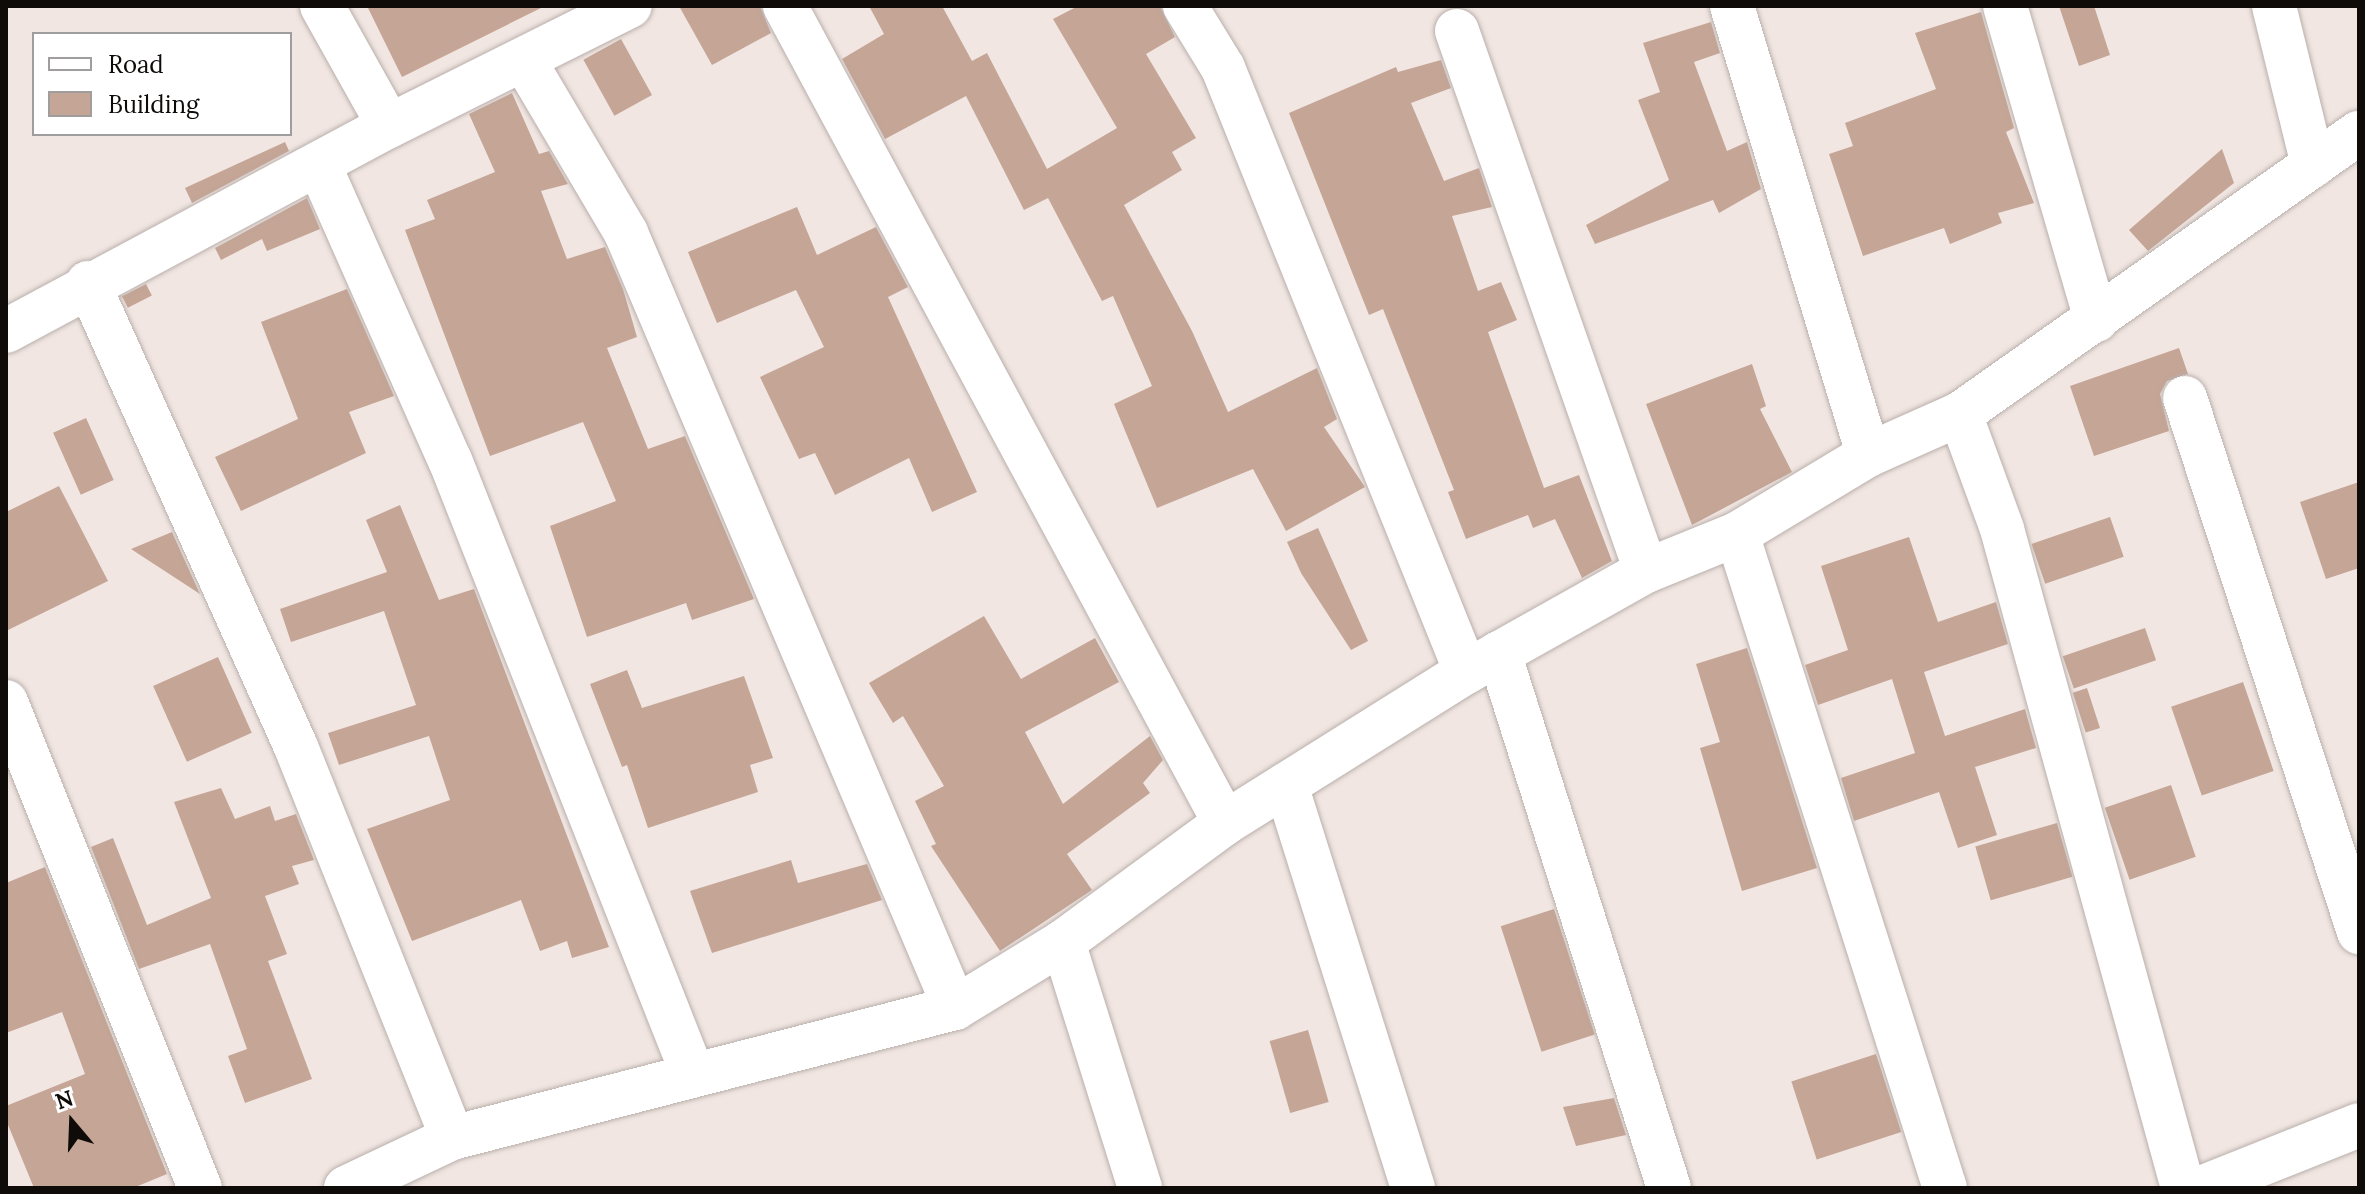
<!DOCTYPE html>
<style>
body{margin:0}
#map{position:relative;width:2365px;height:1194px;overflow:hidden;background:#f1e6e2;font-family:Lora,serif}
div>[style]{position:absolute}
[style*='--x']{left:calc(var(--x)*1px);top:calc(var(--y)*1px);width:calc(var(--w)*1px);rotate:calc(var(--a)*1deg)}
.building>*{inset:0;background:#c4a596;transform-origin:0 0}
.roads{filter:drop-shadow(0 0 2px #b9afab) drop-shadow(0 0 2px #b9afab)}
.minor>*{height:44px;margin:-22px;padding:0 22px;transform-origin:22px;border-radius:22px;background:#fff}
span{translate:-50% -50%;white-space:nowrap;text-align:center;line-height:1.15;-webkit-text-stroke:6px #fff;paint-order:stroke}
.frame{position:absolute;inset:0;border:8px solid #0e0b09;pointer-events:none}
.legend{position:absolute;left:32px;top:32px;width:260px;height:104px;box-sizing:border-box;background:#fff;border:2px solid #9f9d9d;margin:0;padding:10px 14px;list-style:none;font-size:24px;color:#0e0b09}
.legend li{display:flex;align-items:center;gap:16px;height:40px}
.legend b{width:40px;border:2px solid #9f9d9d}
.north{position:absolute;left:32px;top:1082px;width:80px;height:80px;-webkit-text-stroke:6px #fff;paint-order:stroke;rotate:341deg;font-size:22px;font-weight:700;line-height:32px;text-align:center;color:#0e0b09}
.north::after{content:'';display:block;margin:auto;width:28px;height:36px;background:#0e0b09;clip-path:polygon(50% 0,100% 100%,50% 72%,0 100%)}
</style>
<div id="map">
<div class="building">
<div style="clip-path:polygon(367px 6px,545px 6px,402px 77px)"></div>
<div style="clip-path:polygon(679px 6px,760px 6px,771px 33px,712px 65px)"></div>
<div style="clip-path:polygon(869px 6px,942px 6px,972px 61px,987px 53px,1047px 169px,1117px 128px,1053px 19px,1078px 6px,1160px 6px,1175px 37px,1146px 54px,1196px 138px,1172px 152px,1182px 170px,1124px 205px,1192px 331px,1228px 412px,1317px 368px,1337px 419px,1324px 427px,1365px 487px,1286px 531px,1253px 469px,1157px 508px,1114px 404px,1152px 386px,1113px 296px,1102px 301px,1048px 198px,1024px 210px,966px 96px,885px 139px,842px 59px,884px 34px)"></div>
<div style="clip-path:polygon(2059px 6px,2094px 6px,2110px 55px,2079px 66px)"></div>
<div style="clip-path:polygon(1981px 12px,2014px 128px,2006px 132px,2034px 203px,1998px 213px,2002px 223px,1950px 244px,1944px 228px,1863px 256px,1829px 154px,1853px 146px,1845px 123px,1936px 89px,1915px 33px)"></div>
<div style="clip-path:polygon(1711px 22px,1720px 53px,1694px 62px,1727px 151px,1747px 142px,1761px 189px,1719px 213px,1713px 200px,1595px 244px,1586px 225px,1669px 180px,1638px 100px,1660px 92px,1643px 43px)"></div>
<div style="left:621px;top:39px;width:64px;height:43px;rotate:61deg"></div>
<div style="clip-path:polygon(1441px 60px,1451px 88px,1411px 103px,1444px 181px,1479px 168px,1492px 207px,1452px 216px,1478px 291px,1501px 282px,1517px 320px,1488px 332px,1544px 488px,1579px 475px,1612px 561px,1582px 578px,1555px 519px,1533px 528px,1528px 515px,1466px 539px,1448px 492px,1454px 490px,1383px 309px,1369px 315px,1289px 113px,1396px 67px,1398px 72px)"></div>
<div style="clip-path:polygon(512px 93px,539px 154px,549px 151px,568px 184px,541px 191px,567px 259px,605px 247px,623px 289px,637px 337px,607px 348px,648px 449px,685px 436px,754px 599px,692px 620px,686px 603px,587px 637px,550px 526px,616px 501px,583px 422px,490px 456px,405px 230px,435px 219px,427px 200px,495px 172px,469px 114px)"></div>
<div style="clip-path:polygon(285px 142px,289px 151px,192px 203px,185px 188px)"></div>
<div style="clip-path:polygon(2222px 149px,2234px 183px,2148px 251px,2129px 230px)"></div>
<div style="clip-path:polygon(307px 198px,320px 229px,267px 251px,262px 239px,221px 260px,215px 248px)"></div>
<div style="clip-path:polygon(797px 207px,817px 255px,876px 227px,908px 287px,888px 297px,977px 492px,932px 512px,909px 458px,835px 495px,815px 453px,799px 459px,760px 377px,824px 347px,796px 290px,717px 323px,688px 252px)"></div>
<div style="left:146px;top:284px;width:13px;height:27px;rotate:63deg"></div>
<div style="clip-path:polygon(347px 289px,394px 396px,349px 412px,366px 453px,241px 511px,215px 457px,298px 419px,261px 322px)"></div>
<div style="clip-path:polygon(2179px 348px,2188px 374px,2167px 381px,2160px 394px,2169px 431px,2094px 456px,2070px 386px)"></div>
<div style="clip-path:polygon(1752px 364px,1766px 406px,1760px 409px,1792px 472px,1692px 525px,1646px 404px)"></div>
<div style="left:86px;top:418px;width:68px;height:36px;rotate:66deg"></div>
<div style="clip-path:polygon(2359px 482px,2359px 568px,2326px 579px,2300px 502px)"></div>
<div style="clip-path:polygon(59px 486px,108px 581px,6px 631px,6px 512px)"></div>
<div style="clip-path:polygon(400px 505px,439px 600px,474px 589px,609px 947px,572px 958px,567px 941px,540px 951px,521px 900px,412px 941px,367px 829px,450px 800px,429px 736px,339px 765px,328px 733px,416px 705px,384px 611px,291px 642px,280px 609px,387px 572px,366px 520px)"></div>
<div style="left:2110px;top:517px;width:42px;height:83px;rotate:71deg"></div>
<div style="clip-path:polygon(1318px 528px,1368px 641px,1351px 650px,1301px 573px,1287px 542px)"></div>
<div style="clip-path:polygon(172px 532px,200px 594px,131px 549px)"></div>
<div style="clip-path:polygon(1909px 537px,1938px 622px,1996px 602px,2008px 644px,1924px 672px,1945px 736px,2025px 709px,2036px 748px,1975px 767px,1997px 835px,1958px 848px,1939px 792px,1854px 821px,1841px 778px,1915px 753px,1892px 679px,1818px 705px,1805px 665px,1848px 650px,1821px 566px)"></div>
<div style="clip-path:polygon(984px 616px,1021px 679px,1095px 638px,1119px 682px,1025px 732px,1063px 804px,1150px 736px,1163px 760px,1143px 783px,1150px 793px,1067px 854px,1092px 890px,1000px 951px,931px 846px,936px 844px,915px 801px,944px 786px,903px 716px,893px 723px,869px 683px)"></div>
<div style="left:2145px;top:628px;width:34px;height:87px;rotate:71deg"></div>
<div style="clip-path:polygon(1747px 648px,1817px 868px,1742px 891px,1700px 748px,1720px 742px,1696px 664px)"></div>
<div style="left:218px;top:657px;width:83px;height:71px;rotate:66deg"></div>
<div style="clip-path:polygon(627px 670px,642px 708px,744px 676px,773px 758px,750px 765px,758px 792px,648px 828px,627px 765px,622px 767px,590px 684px)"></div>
<div style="left:2243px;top:682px;width:94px;height:76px;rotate:71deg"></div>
<div style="left:2087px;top:688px;width:42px;height:15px;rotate:72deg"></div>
<div style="left:2171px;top:785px;width:76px;height:70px;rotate:71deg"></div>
<div style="clip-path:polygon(221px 788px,235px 819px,270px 806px,275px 821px,296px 814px,314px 860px,292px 866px,299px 884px,265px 896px,287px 954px,268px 961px,312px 1079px,245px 1103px,228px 1056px,247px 1049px,210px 944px,139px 969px,91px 847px,113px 838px,147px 925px,211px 898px,174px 802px)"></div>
<div style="left:2057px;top:823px;width:56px;height:85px;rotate:74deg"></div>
<div style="clip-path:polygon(791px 860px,798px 883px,867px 864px,882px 900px,712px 953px,690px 891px)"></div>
<div style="clip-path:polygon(45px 867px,167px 1174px,133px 1188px,34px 1188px,6px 1120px,6px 1106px,85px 1074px,62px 1012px,6px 1033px,6px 883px)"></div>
<div style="left:1554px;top:909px;width:132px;height:56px;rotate:72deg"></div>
<div style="left:1308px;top:1030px;width:75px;height:40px;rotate:74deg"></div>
<div style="left:1876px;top:1054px;width:82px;height:89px;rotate:72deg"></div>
<div style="clip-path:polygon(1614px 1098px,1626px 1135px,1576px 1146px,1563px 1107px)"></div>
</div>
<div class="roads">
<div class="minor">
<div style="--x:322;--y:6;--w:137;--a:60.8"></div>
<div style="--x:785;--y:6;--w:928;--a:61.7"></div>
<div style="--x:1185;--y:6;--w:73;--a:58.5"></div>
<div style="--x:1223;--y:68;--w:651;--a:68.08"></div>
<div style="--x:1732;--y:6;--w:469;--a:73.1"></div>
<div style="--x:2005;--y:6;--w:327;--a:73.8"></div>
<div style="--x:2274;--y:6;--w:164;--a:76.2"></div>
<div style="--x:1457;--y:31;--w:572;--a:70.71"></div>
<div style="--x:525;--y:62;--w:199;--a:59.4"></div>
<div style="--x:626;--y:233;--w:842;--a:67"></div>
<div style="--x:319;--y:165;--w:323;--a:66.1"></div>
<div style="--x:450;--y:460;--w:661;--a:68.44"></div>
<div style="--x:88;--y:283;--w:508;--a:65.85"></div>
<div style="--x:296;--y:747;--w:421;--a:68.2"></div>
<div style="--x:6;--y:331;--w:434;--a:-28.2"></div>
<div style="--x:389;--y:126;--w:269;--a:-26.5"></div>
<div style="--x:2185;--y:398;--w:562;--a:71.95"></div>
<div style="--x:1960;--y:414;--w:122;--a:69.9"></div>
<div style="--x:2002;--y:529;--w:683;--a:74.64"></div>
<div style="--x:1737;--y:534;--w:686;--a:72.36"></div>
<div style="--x:1499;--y:653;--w:561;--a:72.37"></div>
<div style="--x:6;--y:702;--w:523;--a:68.24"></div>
<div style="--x:1286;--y:785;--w:423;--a:72.5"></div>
<div style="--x:1063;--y:942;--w:258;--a:72.6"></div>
<div style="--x:346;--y:1188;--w:117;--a:-25.3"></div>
<div style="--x:452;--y:1138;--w:520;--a:-14.49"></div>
<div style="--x:955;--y:1008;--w:127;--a:-31.4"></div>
<div style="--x:1063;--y:942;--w:201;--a:-36.3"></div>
<div style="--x:1225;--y:823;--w:284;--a:-32.1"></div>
<div style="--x:1466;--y:672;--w:206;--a:-29.3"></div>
<div style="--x:1646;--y:571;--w:98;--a:-22.1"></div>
<div style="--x:1737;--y:534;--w:153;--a:-31.1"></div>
<div style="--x:1868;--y:455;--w:101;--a:-24"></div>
<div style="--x:1960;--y:414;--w:488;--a:-35.2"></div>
<div style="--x:2201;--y:1188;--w:170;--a:-21.7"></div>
</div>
</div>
<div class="frame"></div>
<ul class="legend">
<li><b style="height:10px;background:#fff"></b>Road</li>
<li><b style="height:22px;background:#c4a596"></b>Building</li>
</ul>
<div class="north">N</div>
</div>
